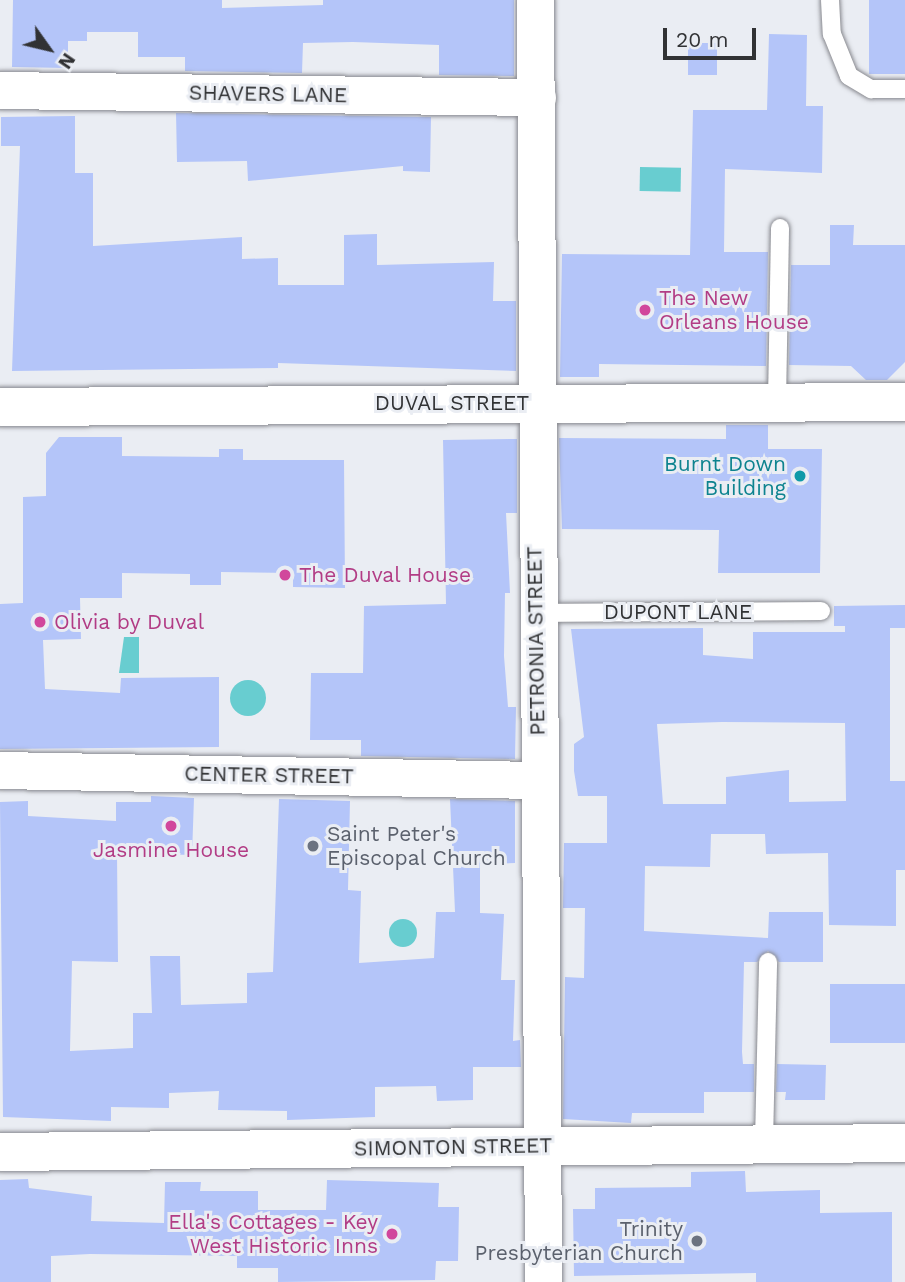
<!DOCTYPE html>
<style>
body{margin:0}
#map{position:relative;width:905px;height:1282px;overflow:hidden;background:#eaedf3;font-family:"Work Sans",sans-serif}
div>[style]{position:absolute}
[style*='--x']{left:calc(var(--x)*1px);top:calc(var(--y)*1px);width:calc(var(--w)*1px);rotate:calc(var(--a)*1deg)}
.water>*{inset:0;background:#68cdd0;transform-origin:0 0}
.round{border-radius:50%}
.building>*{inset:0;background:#b4c5f9;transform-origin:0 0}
.roads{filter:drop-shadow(0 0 2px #88898f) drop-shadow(0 0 2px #88898f)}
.service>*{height:18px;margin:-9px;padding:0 9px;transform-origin:9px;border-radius:9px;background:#fff}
.minor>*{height:37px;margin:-18.5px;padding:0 18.5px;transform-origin:18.5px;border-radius:18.5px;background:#fff}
.tertiary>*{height:38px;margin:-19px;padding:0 19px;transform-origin:19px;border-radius:19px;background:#fff}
.dots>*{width:19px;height:19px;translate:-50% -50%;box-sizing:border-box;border:4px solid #eaedf3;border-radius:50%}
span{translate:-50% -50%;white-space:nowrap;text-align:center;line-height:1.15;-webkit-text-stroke:6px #eaedf3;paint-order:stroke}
.street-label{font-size:21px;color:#313234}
.hotel-label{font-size:21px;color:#b23c85}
.left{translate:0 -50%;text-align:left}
.right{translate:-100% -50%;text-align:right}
.culture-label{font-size:21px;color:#0d838f}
.worship-label{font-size:21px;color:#5b616d}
.north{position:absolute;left:14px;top:14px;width:70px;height:70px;-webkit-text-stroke:5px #eaedf3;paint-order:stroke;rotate:124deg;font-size:19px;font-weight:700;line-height:28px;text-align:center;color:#313234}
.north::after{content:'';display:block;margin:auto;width:24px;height:32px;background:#313234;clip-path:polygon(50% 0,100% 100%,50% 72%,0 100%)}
.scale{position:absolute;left:663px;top:28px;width:93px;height:32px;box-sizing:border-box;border:4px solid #313234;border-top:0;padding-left:9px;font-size:21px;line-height:24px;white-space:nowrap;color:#313234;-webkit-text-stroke:5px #eaedf3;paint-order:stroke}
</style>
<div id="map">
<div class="water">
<div style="left:640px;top:167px;width:41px;height:24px;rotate:1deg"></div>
<div style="clip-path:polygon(124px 637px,139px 637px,139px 673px,119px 673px)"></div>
<div class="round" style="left:230px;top:680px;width:36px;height:36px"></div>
<div class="round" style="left:389px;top:919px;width:28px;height:28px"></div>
</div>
<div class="building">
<div style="clip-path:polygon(13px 0,222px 0,222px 8px,323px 5px,323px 0,514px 0,514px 76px,439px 75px,439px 45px,353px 42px,303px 43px,302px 73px,185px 71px,185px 57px,138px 57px,138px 32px,87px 32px,87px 41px,68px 41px,68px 68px,12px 67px)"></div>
<div style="left:869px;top:0;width:36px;height:74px"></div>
<div style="clip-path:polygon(769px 34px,807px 35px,806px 106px,823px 106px,822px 173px,725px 169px,724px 252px,768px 252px,766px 366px,599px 364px,599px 377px,560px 377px,562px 254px,690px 255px,693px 110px,767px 110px)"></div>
<div style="left:688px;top:43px;width:29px;height:32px"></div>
<div style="clip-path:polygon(176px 113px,431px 117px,430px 172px,403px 171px,403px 166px,248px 181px,247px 161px,177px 162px)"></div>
<div style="clip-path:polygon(75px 116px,75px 173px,93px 173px,93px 246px,242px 237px,242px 259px,278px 258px,278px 285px,344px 285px,344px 235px,377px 234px,377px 265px,494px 262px,493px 301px,516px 301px,516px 371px,278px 363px,278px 368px,12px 371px,20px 146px,1px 146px,1px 117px)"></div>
<div style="clip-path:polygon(830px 225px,854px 225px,853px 245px,905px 245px,905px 362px,887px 380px,866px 380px,851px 366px,789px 365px,791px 265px,830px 265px)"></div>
<div style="clip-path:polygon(726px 425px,768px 425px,768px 449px,822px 449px,820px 573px,718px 573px,719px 530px,562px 529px,559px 438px,726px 439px)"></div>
<div style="clip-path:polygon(59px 437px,122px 437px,122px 456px,219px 457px,219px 449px,243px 449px,243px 460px,344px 460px,345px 588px,293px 587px,293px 573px,221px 572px,221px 585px,190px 585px,190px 574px,122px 573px,122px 598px,80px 598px,81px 639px,43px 640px,45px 689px,120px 693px,121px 678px,219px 677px,219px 747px,0 749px,0 604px,23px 603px,23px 497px,46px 496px,46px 453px)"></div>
<div style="clip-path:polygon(517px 439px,517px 513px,506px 513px,510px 593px,505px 593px,504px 656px,508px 707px,516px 707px,515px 759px,361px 756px,361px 740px,310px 740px,311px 673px,363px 673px,364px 606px,446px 604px,443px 440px)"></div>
<div style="clip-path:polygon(evenodd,905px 605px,905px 628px,890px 628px,890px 781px,905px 781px,905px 870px,896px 870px,896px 926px,829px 925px,828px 853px,766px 854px,765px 834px,711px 834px,710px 867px,645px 866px,644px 931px,768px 938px,769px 912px,823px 912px,823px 962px,779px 962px,768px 951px,757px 962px,744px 962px,742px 1052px,743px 1064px,754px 1064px,754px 1092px,704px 1092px,704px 1113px,632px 1113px,631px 1123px,563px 1119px,565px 977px,584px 978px,585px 908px,563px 908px,564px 843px,607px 843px,607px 796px,578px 796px,574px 771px,574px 744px,584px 737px,571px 629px,703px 628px,703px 655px,753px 659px,753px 632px,845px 632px,845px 626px,834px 626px,834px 606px,905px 605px,722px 722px,845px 723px,846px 801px,789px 802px,789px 770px,726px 777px,726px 804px,663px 804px,657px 724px,722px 722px)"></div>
<div style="clip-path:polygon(151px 796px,194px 798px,192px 855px,117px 853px,118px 962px,72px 961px,70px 1051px,133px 1048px,133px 1013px,152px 1013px,150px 956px,180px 956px,181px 1005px,247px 1003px,247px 973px,273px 972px,279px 799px,350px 801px,348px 890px,361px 891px,359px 963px,434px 958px,436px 912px,455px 912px,450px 799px,515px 801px,515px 863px,480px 864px,480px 913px,504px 914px,501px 980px,515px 980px,513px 1041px,520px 1040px,521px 1067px,473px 1067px,473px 1100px,437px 1101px,436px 1086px,375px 1087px,375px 1117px,287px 1120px,287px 1111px,218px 1110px,219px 1091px,169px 1093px,169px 1108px,111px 1107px,111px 1121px,3px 1117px,0 802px,28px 801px,28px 816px,116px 821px,116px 802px,151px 802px)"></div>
<div style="left:905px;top:984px;width:59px;height:75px;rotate:90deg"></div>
<div style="clip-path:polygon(777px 1064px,826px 1065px,825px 1100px,785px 1100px,786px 1092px,776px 1092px)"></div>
<div style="clip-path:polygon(745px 1171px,746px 1192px,820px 1190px,820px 1213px,892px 1212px,892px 1282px,756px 1282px,756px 1273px,574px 1276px,573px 1209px,595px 1209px,595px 1188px,691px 1187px,691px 1172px)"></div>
<div style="clip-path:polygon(28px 1179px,29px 1188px,92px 1196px,91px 1221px,164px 1223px,165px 1182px,201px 1182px,200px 1191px,258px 1191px,258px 1210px,326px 1210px,327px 1180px,439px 1183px,438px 1207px,459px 1207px,458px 1261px,436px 1261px,435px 1280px,278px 1282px,278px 1268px,237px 1268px,237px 1256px,90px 1254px,51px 1256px,51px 1282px,0 1282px,0 1180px)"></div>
</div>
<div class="roads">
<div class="service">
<div style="--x:830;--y:0;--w:34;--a:87"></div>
<div style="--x:832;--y:34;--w:45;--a:68"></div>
<div style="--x:849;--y:76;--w:26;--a:31"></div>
<div style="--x:871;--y:89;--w:34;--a:0"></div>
<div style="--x:777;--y:402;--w:174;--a:-89"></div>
<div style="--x:536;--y:613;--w:285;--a:-0.4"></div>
<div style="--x:764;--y:1142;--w:180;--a:-88.7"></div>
</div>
<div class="minor">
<div style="--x:535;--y:0;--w:1282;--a:89.64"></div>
<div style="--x:0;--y:90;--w:537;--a:0.75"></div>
<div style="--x:0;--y:770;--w:537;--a:1.07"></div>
</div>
<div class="tertiary">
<div style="--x:0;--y:407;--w:905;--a:-0.32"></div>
<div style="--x:0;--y:1152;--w:905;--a:-0.57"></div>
</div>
</div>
<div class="dots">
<div style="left:645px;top:310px;background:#d1479c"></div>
<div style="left:800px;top:476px;background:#0f9aa8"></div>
<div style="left:285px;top:575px;background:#d1479c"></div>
<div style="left:40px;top:622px;background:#d1479c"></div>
<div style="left:171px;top:826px;background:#d1479c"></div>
<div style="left:313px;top:846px;background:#6b7280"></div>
<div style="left:392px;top:1234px;background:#d1479c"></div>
<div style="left:697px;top:1241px;background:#6b7280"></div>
</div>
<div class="street-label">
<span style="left:268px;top:94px;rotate:1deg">SHAVERS LANE</span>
<span style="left:452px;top:403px">DUVAL STREET</span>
<span style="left:678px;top:612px">DUPONT LANE</span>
<span style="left:536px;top:641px;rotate:-91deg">PETRONIA STREET</span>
<span style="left:269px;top:775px;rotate:1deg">CENTER STREET</span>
<span style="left:453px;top:1147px;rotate:-1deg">SIMONTON STREET</span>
</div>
<div class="hotel-label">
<span class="left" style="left:659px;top:310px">The New<br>Orleans House</span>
<span class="left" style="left:299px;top:575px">The Duval House</span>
<span class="left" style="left:54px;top:622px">Olivia by Duval</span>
<span style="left:171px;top:850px">Jasmine House</span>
<span class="right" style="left:378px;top:1234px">Ella's Cottages - Key<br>West Historic Inns</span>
</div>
<div class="culture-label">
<span class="right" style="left:786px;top:476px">Burnt Down<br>Building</span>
</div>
<div class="worship-label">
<span class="left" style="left:327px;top:846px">Saint Peter's<br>Episcopal Church</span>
<span class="right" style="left:683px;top:1241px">Trinity<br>Presbyterian Church</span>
</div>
<div class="north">N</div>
<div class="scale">20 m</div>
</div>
